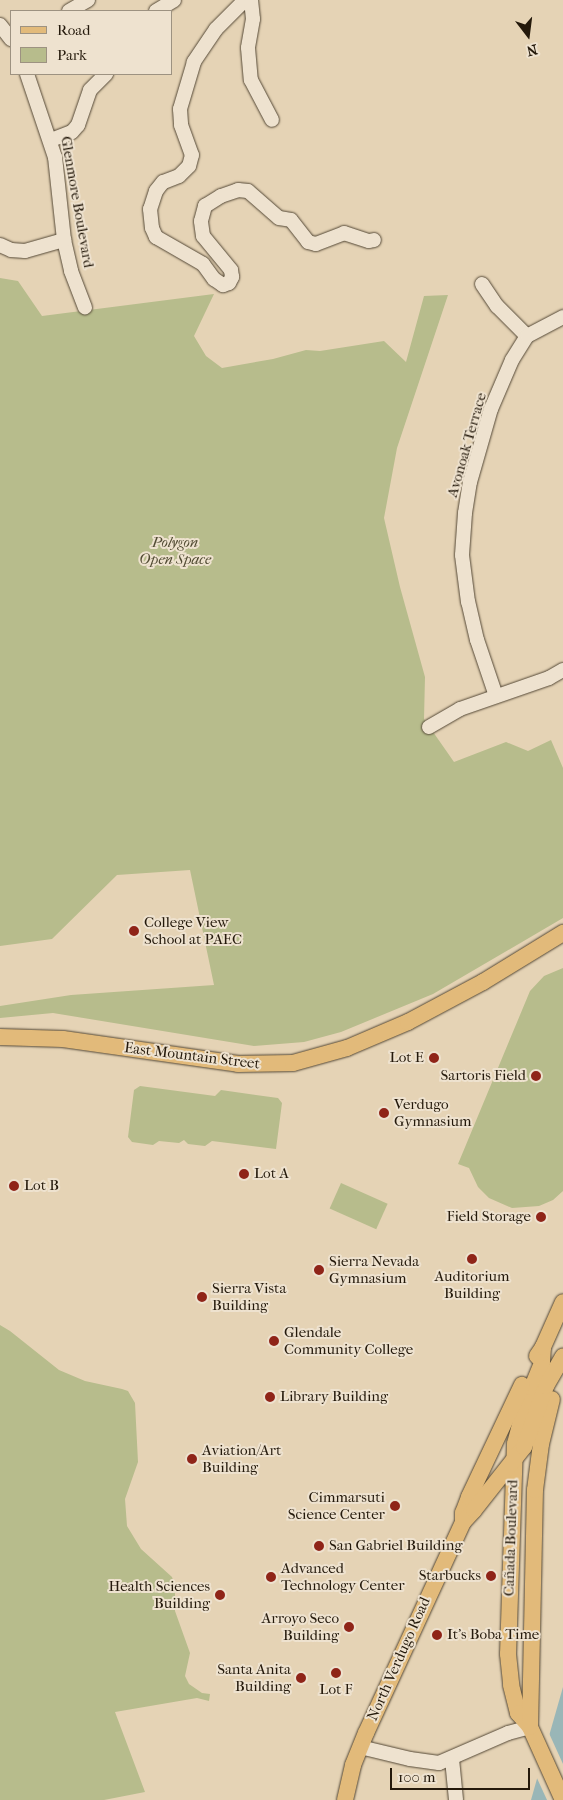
<!DOCTYPE html>
<meta charset="utf-8">
<style>
body{margin:0}
#map{position:relative;width:563px;height:1800px;overflow:hidden;background:#e5d3b5;font-family:"IM FELL French Canon",serif}
div>[style]{position:absolute}
[style*='--x']{left:calc(var(--x)*1px);top:calc(var(--y)*1px);width:calc(var(--w)*1px);rotate:calc(var(--a)*1deg)}
.green>*{inset:0;background:#b7bc8c;transform-origin:0 0}
.water>*{inset:0;background:#99b6b7}
.pier>*{inset:0;background:#e5d3b5}
.roads{filter:drop-shadow(0 0 1px #544836) drop-shadow(0 0 1px #544836)}
.minor>*{height:14px;margin:-7px;padding:0 7px;transform-origin:7px;border-radius:7px;background:#eee2cf}
.major>*{height:16px;margin:-8px;padding:0 8px;transform-origin:8px;border-radius:8px;background:#e2ba7a}
.dots>*{width:14px;height:14px;translate:-50% -50%;box-sizing:border-box;border:2px solid #eee2cf;border-radius:50%}
span{translate:-50% -50%;white-space:nowrap;text-align:center;line-height:1.15;-webkit-text-stroke:4px #eee2cf;paint-order:stroke}
.street-label{font-size:15px;color:#24190b}
.park-label{font-size:15px;color:#504a32;font-style:italic}
.poi-label{font-size:15px;color:#24190b}
.left{translate:0 -50%;text-align:left}
.right{translate:-100% -50%;text-align:right}
.legend{position:absolute;left:10px;top:10px;width:162px;height:65px;box-sizing:border-box;background:#eee2cf;border:1px solid #9d9281;margin:0;padding:6px 9px;list-style:none;font-size:15px;color:#24190b}
.legend li{display:flex;align-items:center;gap:10px;height:25px}
.legend b{width:25px;border:1px solid #9d9281}
.north{position:absolute;left:503px;top:10px;width:50px;height:50px;-webkit-text-stroke:4px #eee2cf;paint-order:stroke;rotate:165deg;font-size:14px;font-weight:700;line-height:20px;text-align:center;color:#24190b}
.north::after{content:'';display:block;margin:auto;width:18px;height:22px;background:#24190b;clip-path:polygon(50% 0,100% 100%,50% 72%,0 100%)}
.scale{position:absolute;left:390px;top:1768px;width:140px;height:22px;box-sizing:border-box;border:2px solid #24190b;border-top:0;padding-left:6px;font-size:15px;line-height:18px;white-space:nowrap;color:#24190b;-webkit-text-stroke:4px #eee2cf;paint-order:stroke}
</style>
<div id="map">
<div class="green">
<div style="clip-path:polygon(0 278px,18px 281px,42px 316px,214px 294px,194px 336px,206px 356px,222px 368px,273px 359px,306px 350px,320px 351px,384px 341px,406px 362px,424px 296px,448px 295px,397px 448px,384px 518px,400px 587px,425px 677px,424px 719px,454px 762px,506px 742px,528px 751px,551px 740px,563px 768px,563px 918px,433px 994px,341px 1032px,304px 1042px,254px 1046px,53px 1013px,0 1018px,0 1006px,71px 995px,214px 985px,190px 870px,117px 875px,52px 939px,0 946px)"></div>
<div style="clip-path:polygon(563px 968px,563px 1191px,553px 1200px,539px 1206px,512px 1208px,489px 1198px,478px 1187px,469px 1168px,458px 1164px,530px 991px,544px 976px)"></div>
<div style="clip-path:polygon(140px 1086px,215px 1096px,221px 1090px,278px 1098px,282px 1103px,276px 1149px,212px 1141px,205px 1146px,188px 1144px,184px 1140px,179px 1143px,159px 1141px,153px 1145px,132px 1142px,128px 1137px,134px 1090px)"></div>
<div style="left:341px;top:1183px;width:51px;height:28px;rotate:24deg"></div>
<div style="clip-path:polygon(0 1325px,10px 1331px,59px 1370px,85px 1381px,122px 1389px,128px 1391px,135px 1403px,138px 1462px,125px 1499px,127px 1526px,141px 1549px,172px 1577px,175px 1586px,175px 1611px,190px 1653px,185px 1676px,189px 1684px,202px 1693px,210px 1694px,209px 1701px,197px 1698px,115px 1712px,145px 1792px,104px 1800px,0 1800px)"></div>
</div>
<div class="water">
<div style="clip-path:polygon(563px 1687px,563px 1800px,531px 1800px,549px 1736px)"></div>
</div>
<div class="pier">
<div style="clip-path:polygon(548px 1731px,563px 1764px,563px 1800px,547px 1800px,536px 1776px)"></div>
</div>
<div class="roads">
<div class="minor">
<div style="--x:245;--y:0;--w:41;--a:135"></div>
<div style="--x:216;--y:29;--w:40;--a:124"></div>
<div style="--x:194;--y:62;--w:49;--a:106.6"></div>
<div style="--x:180;--y:109;--w:16;--a:86"></div>
<div style="--x:181;--y:125;--w:32;--a:70"></div>
<div style="--x:192;--y:155;--w:11;--a:105"></div>
<div style="--x:189;--y:166;--w:14;--a:135"></div>
<div style="--x:179;--y:176;--w:17;--a:159"></div>
<div style="--x:163;--y:182;--w:11;--a:128"></div>
<div style="--x:156;--y:191;--w:19;--a:108"></div>
<div style="--x:150;--y:209;--w:19;--a:84"></div>
<div style="--x:152;--y:228;--w:10;--a:66"></div>
<div style="--x:156;--y:237;--w:54;--a:29.9"></div>
<div style="--x:203;--y:264;--w:19;--a:54"></div>
<div style="--x:214;--y:279;--w:11;--a:34"></div>
<div style="--x:223;--y:285;--w:6;--a:-18"></div>
<div style="--x:229;--y:283;--w:7;--a:-63"></div>
<div style="--x:232;--y:277;--w:7;--a:-98"></div>
<div style="--x:231;--y:270;--w:44;--a:-129.5"></div>
<div style="--x:203;--y:236;--w:15;--a:-98"></div>
<div style="--x:201;--y:221;--w:16;--a:-75"></div>
<div style="--x:205;--y:206;--w:19;--a:-32"></div>
<div style="--x:221;--y:196;--w:18;--a:-19"></div>
<div style="--x:238;--y:190;--w:10;--a:6"></div>
<div style="--x:248;--y:191;--w:41;--a:41.1"></div>
<div style="--x:279;--y:218;--w:12;--a:9"></div>
<div style="--x:291;--y:220;--w:28;--a:52"></div>
<div style="--x:308;--y:242;--w:8;--a:14"></div>
<div style="--x:316;--y:244;--w:30;--a:-21"></div>
<div style="--x:344;--y:233;--w:26;--a:18"></div>
<div style="--x:369;--y:241;--w:5;--a:-11"></div>
<div style="--x:251;--y:0;--w:19;--a:84"></div>
<div style="--x:253;--y:19;--w:29;--a:100"></div>
<div style="--x:248;--y:48;--w:32;--a:85"></div>
<div style="--x:251;--y:80;--w:45;--a:62.3"></div>
<div style="--x:69;--y:11;--w:22;--a:-30"></div>
<div style="--x:156;--y:11;--w:21;--a:-31"></div>
<div style="--x:0;--y:25;--w:18;--a:52"></div>
<div style="--x:27;--y:74;--w:88;--a:71.4"></div>
<div style="--x:55;--y:157;--w:83;--a:83.8"></div>
<div style="--x:64;--y:240;--w:32;--a:77"></div>
<div style="--x:71;--y:271;--w:39;--a:69"></div>
<div style="--x:51;--y:140;--w:22;--a:-21"></div>
<div style="--x:72;--y:132;--w:9;--a:-49"></div>
<div style="--x:78;--y:125;--w:37;--a:-71"></div>
<div style="--x:90;--y:90;--w:23;--a:-45"></div>
<div style="--x:0;--y:245;--w:12;--a:24"></div>
<div style="--x:11;--y:250;--w:14;--a:4"></div>
<div style="--x:25;--y:251;--w:41;--a:-15.8"></div>
<div style="--x:482;--y:284;--w:27;--a:56"></div>
<div style="--x:497;--y:306;--w:42;--a:45"></div>
<div style="--x:496;--y:696;--w:59;--a:-108.7"></div>
<div style="--x:477;--y:640;--w:39;--a:-103"></div>
<div style="--x:468;--y:602;--w:47;--a:-97.3"></div>
<div style="--x:462;--y:555;--w:42;--a:-85.9"></div>
<div style="--x:465;--y:513;--w:31;--a:-81"></div>
<div style="--x:470;--y:482;--w:76;--a:-74"></div>
<div style="--x:491;--y:409;--w:53;--a:-66.8"></div>
<div style="--x:512;--y:360;--w:28;--a:-58"></div>
<div style="--x:527;--y:336;--w:41;--a:-27.8"></div>
<div style="--x:429;--y:727;--w:36;--a:-30"></div>
<div style="--x:460;--y:709;--w:94;--a:-19.2"></div>
<div style="--x:549;--y:678;--w:16;--a:-30"></div>
<div style="--x:360;--y:1747;--w:51;--a:13.5"></div>
<div style="--x:410;--y:1759;--w:29;--a:8"></div>
<div style="--x:439;--y:1763;--w:75;--a:-23.5"></div>
<div style="--x:508;--y:1733;--w:23;--a:-15"></div>
<div style="--x:452;--y:1759;--w:41;--a:84.4"></div>
</div>
<div class="major">
<div style="--x:0;--y:1037;--w:63;--a:1.8"></div>
<div style="--x:63;--y:1039;--w:177;--a:8.1"></div>
<div style="--x:238;--y:1064;--w:55;--a:-1"></div>
<div style="--x:293;--y:1063;--w:56;--a:-15.5"></div>
<div style="--x:347;--y:1048;--w:66;--a:-23.1"></div>
<div style="--x:408;--y:1022;--w:85;--a:-28.1"></div>
<div style="--x:483;--y:982;--w:94;--a:-31.5"></div>
<div style="--x:543;--y:1347;--w:16;--a:94"></div>
<div style="--x:542;--y:1363;--w:42;--a:112.3"></div>
<div style="--x:526;--y:1402;--w:43;--a:104.7"></div>
<div style="--x:515;--y:1444;--w:210;--a:91.9"></div>
<div style="--x:508;--y:1654;--w:31;--a:84"></div>
<div style="--x:511;--y:1685;--w:29;--a:76"></div>
<div style="--x:518;--y:1713;--w:18;--a:49"></div>
<div style="--x:530;--y:1727;--w:80;--a:65.7"></div>
<div style="--x:537;--y:1356;--w:11;--a:-56"></div>
<div style="--x:543;--y:1347;--w:49;--a:-66"></div>
<div style="--x:463;--y:1522;--w:9;--a:-90"></div>
<div style="--x:463;--y:1513;--w:17;--a:-69"></div>
<div style="--x:469;--y:1497;--w:124;--a:-64.7"></div>
<div style="--x:530;--y:1727;--w:237;--a:-88.8"></div>
<div style="--x:535;--y:1490;--w:46;--a:-82.6"></div>
<div style="--x:541;--y:1444;--w:46;--a:-76.3"></div>
<div style="--x:345;--y:1800;--w:36;--a:-77"></div>
<div style="--x:353;--y:1765;--w:35;--a:-68"></div>
<div style="--x:366;--y:1733;--w:232;--a:-65.3"></div>
<div style="--x:463;--y:1522;--w:16;--a:-47"></div>
<div style="--x:474;--y:1510;--w:80;--a:-51.6"></div>
<div style="--x:524;--y:1447;--w:65;--a:-70.2"></div>
<div style="--x:546;--y:1386;--w:34;--a:-60"></div>
</div>
</div>
<div class="dots">
<div style="left:134px;top:931px;background:#8f2418"></div>
<div style="left:434px;top:1058px;background:#8f2418"></div>
<div style="left:536px;top:1076px;background:#8f2418"></div>
<div style="left:384px;top:1113px;background:#8f2418"></div>
<div style="left:244px;top:1174px;background:#8f2418"></div>
<div style="left:14px;top:1186px;background:#8f2418"></div>
<div style="left:541px;top:1217px;background:#8f2418"></div>
<div style="left:472px;top:1259px;background:#8f2418"></div>
<div style="left:319px;top:1270px;background:#8f2418"></div>
<div style="left:202px;top:1297px;background:#8f2418"></div>
<div style="left:274px;top:1341px;background:#8f2418"></div>
<div style="left:270px;top:1397px;background:#8f2418"></div>
<div style="left:192px;top:1459px;background:#8f2418"></div>
<div style="left:395px;top:1506px;background:#8f2418"></div>
<div style="left:319px;top:1546px;background:#8f2418"></div>
<div style="left:491px;top:1576px;background:#8f2418"></div>
<div style="left:271px;top:1577px;background:#8f2418"></div>
<div style="left:220px;top:1595px;background:#8f2418"></div>
<div style="left:349px;top:1627px;background:#8f2418"></div>
<div style="left:437px;top:1635px;background:#8f2418"></div>
<div style="left:336px;top:1673px;background:#8f2418"></div>
<div style="left:301px;top:1678px;background:#8f2418"></div>
</div>
<div class="street-label">
<span style="left:77px;top:202px;rotate:80deg">Glenmore Boulevard</span>
<span style="left:467px;top:445px;rotate:-74deg">Avonoak Terrace</span>
<span style="left:192px;top:1056px;rotate:7deg">East Mountain Street</span>
<span style="left:511px;top:1538px;rotate:-88deg">Cañada Boulevard</span>
<span style="left:399px;top:1659px;rotate:-66deg">North Verdugo Road</span>
</div>
<div class="park-label">
<span style="left:175px;top:551px">Polygon<br>Open Space</span>
</div>
<div class="poi-label">
<span class="left" style="left:144px;top:931px">College View<br>School at PAEC</span>
<span class="right" style="left:424px;top:1058px">Lot E</span>
<span class="right" style="left:526px;top:1076px">Sartoris Field</span>
<span class="left" style="left:394px;top:1113px">Verdugo<br>Gymnasium</span>
<span class="left" style="left:254px;top:1174px">Lot A</span>
<span class="left" style="left:24px;top:1186px">Lot B</span>
<span class="right" style="left:531px;top:1217px">Field Storage</span>
<span class="left" style="left:329px;top:1270px">Sierra Nevada<br>Gymnasium</span>
<span style="left:472px;top:1285px">Auditorium<br>Building</span>
<span class="left" style="left:212px;top:1297px">Sierra Vista<br>Building</span>
<span class="left" style="left:284px;top:1341px">Glendale<br>Community College</span>
<span class="left" style="left:280px;top:1397px">Library Building</span>
<span class="left" style="left:202px;top:1459px">Aviation/Art<br>Building</span>
<span class="right" style="left:385px;top:1506px">Cimmarsuti<br>Science Center</span>
<span class="left" style="left:329px;top:1546px">San Gabriel Building</span>
<span class="left" style="left:281px;top:1577px">Advanced<br>Technology Center</span>
<span class="right" style="left:481px;top:1576px">Starbucks</span>
<span class="right" style="left:210px;top:1595px">Health Sciences<br>Building</span>
<span class="right" style="left:339px;top:1627px">Arroyo Seco<br>Building</span>
<span class="left" style="left:447px;top:1635px">It's Boba Time</span>
<span class="right" style="left:291px;top:1678px">Santa Anita<br>Building</span>
<span style="left:336px;top:1690px">Lot F</span>
</div>
<ul class="legend">
<li><b style="height:6px;background:#e2ba7a"></b>Road</li>
<li><b style="height:14px;background:#b7bc8c"></b>Park</li>
</ul>
<div class="north">N</div>
<div class="scale">100 m</div>
</div>
